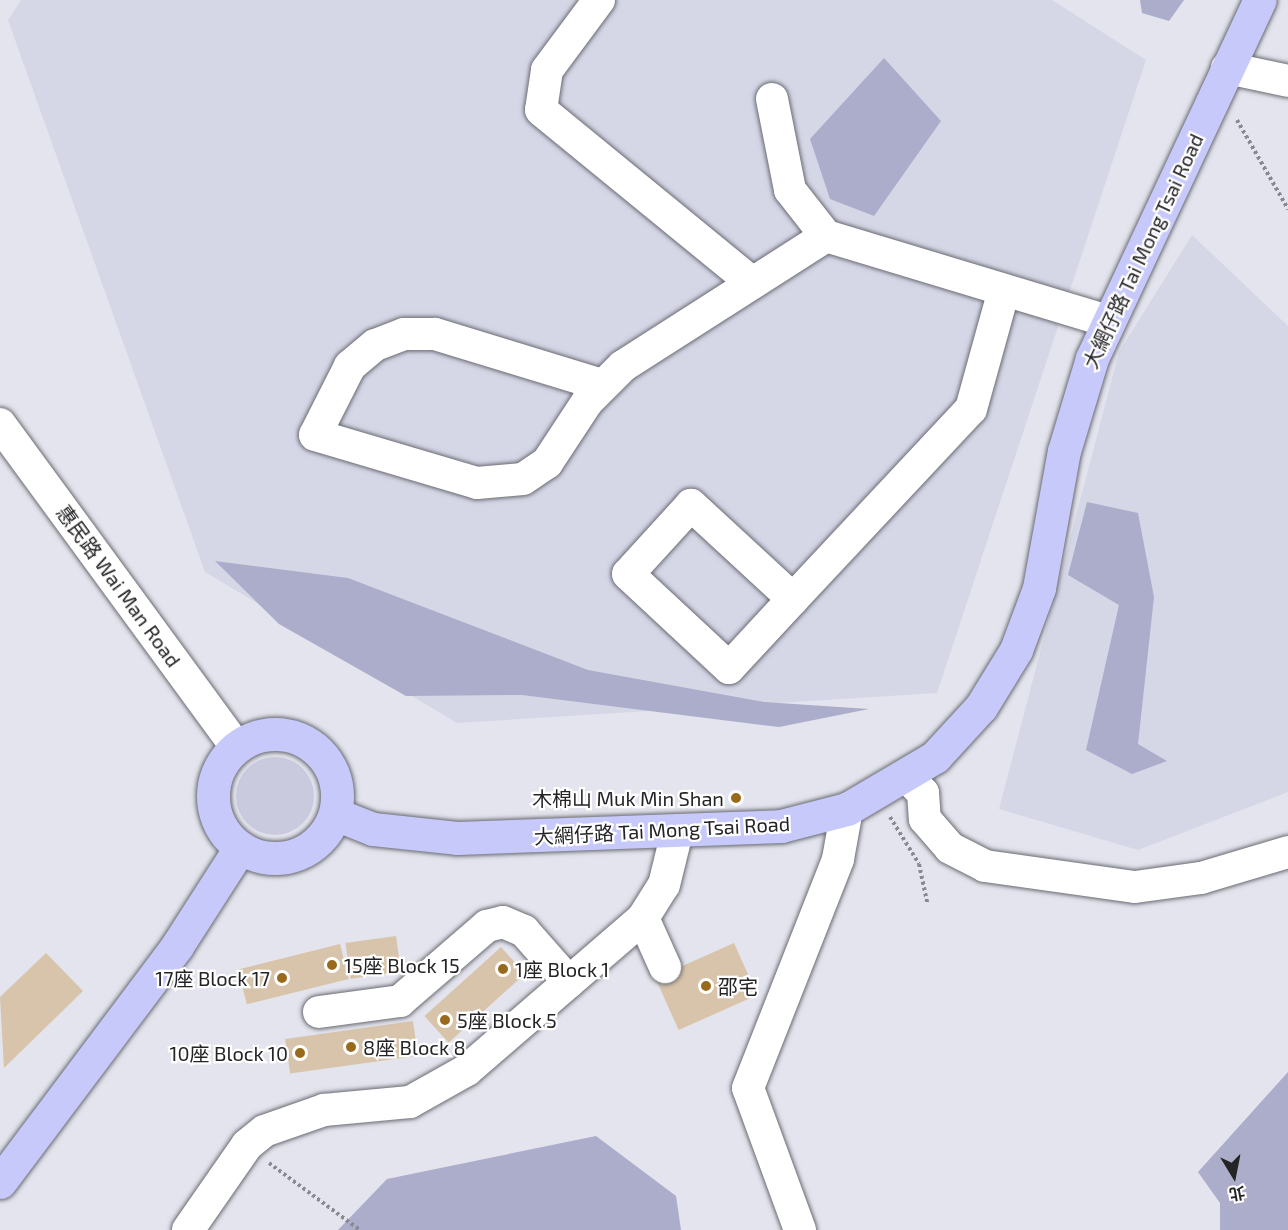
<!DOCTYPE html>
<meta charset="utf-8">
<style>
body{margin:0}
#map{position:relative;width:1288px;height:1230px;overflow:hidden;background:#e3e4ed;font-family:"Exo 2","Noto Sans TC",sans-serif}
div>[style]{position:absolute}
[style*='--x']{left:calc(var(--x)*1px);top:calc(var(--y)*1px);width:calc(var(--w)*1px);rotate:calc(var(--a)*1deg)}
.built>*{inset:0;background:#d5d7e7}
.green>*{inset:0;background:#c9cade}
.round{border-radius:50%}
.forest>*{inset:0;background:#abadca}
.building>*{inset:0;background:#d8c4aa;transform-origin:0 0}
.path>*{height:4px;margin-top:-2px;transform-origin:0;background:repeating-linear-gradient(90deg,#898a90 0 3px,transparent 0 6px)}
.roads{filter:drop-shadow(0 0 2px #6a6b72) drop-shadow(0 0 2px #6a6b72)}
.minor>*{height:32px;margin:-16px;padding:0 16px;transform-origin:16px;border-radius:16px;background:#fff}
.major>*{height:33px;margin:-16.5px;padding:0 16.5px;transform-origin:16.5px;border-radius:16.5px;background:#c8c9fb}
.major>.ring{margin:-16.5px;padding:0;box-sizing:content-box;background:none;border:33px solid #c8c9fb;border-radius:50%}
.dots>*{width:16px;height:16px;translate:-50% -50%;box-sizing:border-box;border:3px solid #fff;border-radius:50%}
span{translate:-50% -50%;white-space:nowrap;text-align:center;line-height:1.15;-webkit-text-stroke:4.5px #fff;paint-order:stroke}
.street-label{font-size:20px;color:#242427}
.poi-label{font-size:20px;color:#242427}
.right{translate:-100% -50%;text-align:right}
.left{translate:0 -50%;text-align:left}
.north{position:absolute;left:1204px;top:1146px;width:60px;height:60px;-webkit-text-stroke:4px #fff;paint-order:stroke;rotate:170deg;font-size:16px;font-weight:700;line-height:24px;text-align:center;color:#242427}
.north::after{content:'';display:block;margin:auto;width:21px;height:27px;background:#242427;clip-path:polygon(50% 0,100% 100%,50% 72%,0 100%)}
</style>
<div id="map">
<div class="built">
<div style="clip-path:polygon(21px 0,1052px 0,1146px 60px,937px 693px,457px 723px,205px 572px,8px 20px)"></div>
<div style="clip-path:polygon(1192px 235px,1288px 326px,1288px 792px,1138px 850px,999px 809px,1119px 352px)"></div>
</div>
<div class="green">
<div class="round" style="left:236px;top:757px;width:78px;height:78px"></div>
</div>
<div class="forest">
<div style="clip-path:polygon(1140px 0,1184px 0,1169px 21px,1142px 13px)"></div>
<div style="clip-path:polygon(884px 58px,941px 121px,874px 216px,830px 199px,810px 139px)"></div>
<div style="clip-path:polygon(1087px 502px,1138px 513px,1154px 597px,1138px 744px,1167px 761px,1132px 774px,1086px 750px,1119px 605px,1068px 575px)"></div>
<div style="clip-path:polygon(215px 561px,348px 578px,588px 670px,764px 702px,869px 709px,779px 727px,522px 695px,406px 696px,279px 624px)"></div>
<div style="clip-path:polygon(1288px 1072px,1288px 1230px,1220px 1230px,1220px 1203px,1198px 1172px)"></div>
<div style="clip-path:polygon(596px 1136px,676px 1196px,681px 1230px,338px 1230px,387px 1179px)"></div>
</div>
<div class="building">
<div style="left:396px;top:936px;width:36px;height:51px;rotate:82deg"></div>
<div style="left:734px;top:943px;width:57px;height:86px;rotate:66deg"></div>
<div style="left:340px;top:944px;width:36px;height:105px;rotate:76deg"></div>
<div style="left:501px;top:947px;width:36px;height:103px;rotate:48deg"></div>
<div style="clip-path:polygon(46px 953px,83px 991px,4px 1068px,0 997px)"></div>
<div style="left:413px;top:1021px;width:35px;height:129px;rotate:82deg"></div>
</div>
<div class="path">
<div style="--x:1237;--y:120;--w:103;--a:60.2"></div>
<div style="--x:890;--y:817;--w:55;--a:58.3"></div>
<div style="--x:919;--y:864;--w:40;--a:78"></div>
<div style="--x:269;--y:1163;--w:113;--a:36.4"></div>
</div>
<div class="roads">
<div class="minor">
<div style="--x:599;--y:0;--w:87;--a:126.6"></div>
<div style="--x:547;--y:70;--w:40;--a:98.5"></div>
<div style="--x:541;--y:110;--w:273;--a:39.3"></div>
<div style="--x:1227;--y:68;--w:62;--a:12"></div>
<div style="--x:772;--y:99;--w:93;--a:78.8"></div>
<div style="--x:790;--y:190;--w:58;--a:52"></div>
<div style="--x:826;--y:236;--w:294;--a:16.8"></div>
<div style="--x:602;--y:385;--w:175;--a:-163"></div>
<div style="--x:435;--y:334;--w:31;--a:180"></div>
<div style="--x:404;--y:334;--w:31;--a:159"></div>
<div style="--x:375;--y:345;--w:33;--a:140"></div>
<div style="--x:350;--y:366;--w:77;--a:116.9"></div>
<div style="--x:315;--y:435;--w:169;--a:16.5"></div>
<div style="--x:477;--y:483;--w:46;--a:-5"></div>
<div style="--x:523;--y:479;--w:29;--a:-34"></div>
<div style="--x:547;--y:463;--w:73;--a:-56.7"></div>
<div style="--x:587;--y:402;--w:51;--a:-45"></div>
<div style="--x:623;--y:366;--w:241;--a:-32.6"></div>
<div style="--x:0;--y:424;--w:401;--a:53.8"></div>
<div style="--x:793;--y:599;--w:139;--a:-137.3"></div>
<div style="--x:691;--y:505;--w:93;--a:132.4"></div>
<div style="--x:628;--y:574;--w:138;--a:42.9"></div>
<div style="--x:729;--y:668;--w:94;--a:-47.2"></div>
<div style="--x:793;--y:599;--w:260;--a:-46.9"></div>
<div style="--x:971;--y:409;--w:123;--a:-74.5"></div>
<div style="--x:908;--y:778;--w:21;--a:45"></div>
<div style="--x:923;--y:793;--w:26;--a:86"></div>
<div style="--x:925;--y:819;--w:38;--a:49"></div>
<div style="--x:950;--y:848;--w:39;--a:27"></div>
<div style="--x:985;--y:866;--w:151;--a:8"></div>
<div style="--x:1135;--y:887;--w:67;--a:-7.8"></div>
<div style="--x:1201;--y:878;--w:91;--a:-16.6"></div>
<div style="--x:643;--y:918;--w:54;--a:65.8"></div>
<div style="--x:319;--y:1012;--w:82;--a:-7.7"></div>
<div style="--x:400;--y:1001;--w:115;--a:-40.8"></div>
<div style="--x:487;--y:926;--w:16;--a:-14"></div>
<div style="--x:503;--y:922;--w:23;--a:23"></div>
<div style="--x:524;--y:931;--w:68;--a:48.6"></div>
<div style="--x:188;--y:1230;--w:103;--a:-55.2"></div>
<div style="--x:247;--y:1145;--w:22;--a:-39"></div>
<div style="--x:264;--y:1131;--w:64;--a:-19.3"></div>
<div style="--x:324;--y:1110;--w:86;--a:-5.3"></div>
<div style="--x:410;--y:1102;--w:65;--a:-29.3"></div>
<div style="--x:467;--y:1070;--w:233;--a:-40.8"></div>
<div style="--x:643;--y:918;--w:39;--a:-58"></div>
<div style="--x:664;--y:885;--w:55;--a:-76.2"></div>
<div style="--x:800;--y:1230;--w:151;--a:-110.1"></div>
<div style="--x:748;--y:1088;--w:246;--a:-68.5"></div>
<div style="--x:838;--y:859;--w:51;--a:-79.8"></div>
</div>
<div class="major">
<div class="ring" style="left:213px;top:734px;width:91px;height:91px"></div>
<div style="--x:335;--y:814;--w:41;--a:21.5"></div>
<div style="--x:373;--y:829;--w:84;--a:6.1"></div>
<div style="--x:457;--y:838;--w:324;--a:-2.1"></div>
<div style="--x:781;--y:826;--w:68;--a:-14.4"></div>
<div style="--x:847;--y:809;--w:102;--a:-30.6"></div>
<div style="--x:935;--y:757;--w:68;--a:-47.4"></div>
<div style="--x:981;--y:707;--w:67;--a:-58.4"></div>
<div style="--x:1016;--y:650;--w:66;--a:-69.6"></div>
<div style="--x:1039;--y:588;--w:139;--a:-79.7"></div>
<div style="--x:1064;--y:451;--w:97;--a:-73.2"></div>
<div style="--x:1092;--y:358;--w:395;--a:-64.9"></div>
<div style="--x:0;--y:1182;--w:295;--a:-53.1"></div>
<div style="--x:177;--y:946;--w:117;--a:-57.3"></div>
</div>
</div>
<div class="dots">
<div style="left:736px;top:798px;background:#996a1b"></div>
<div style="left:332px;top:965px;background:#996a1b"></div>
<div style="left:503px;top:969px;background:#996a1b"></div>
<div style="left:282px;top:978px;background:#996a1b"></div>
<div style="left:706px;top:986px;background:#996a1b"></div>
<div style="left:445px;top:1020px;background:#996a1b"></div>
<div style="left:351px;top:1047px;background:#996a1b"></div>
<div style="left:300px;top:1053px;background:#996a1b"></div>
</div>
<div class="street-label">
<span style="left:1143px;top:251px;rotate:-65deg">大網仔路 Tai Mong Tsai Road</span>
<span style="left:119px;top:586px;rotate:54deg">惠民路 Wai Man Road</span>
<span style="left:662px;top:830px;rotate:-3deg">大網仔路 Tai Mong Tsai Road</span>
</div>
<div class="poi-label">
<span class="right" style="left:724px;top:798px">木棉山 Muk Min Shan</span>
<span class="left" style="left:344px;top:965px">15座 Block 15</span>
<span class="left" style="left:515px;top:969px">1座 Block 1</span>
<span class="right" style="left:270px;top:978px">17座 Block 17</span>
<span class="left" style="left:718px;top:986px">邵宅</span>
<span class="left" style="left:457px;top:1020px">5座 Block 5</span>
<span class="left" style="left:363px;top:1047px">8座 Block 8</span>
<span class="right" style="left:288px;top:1053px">10座 Block 10</span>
</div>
<div class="north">北</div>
</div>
